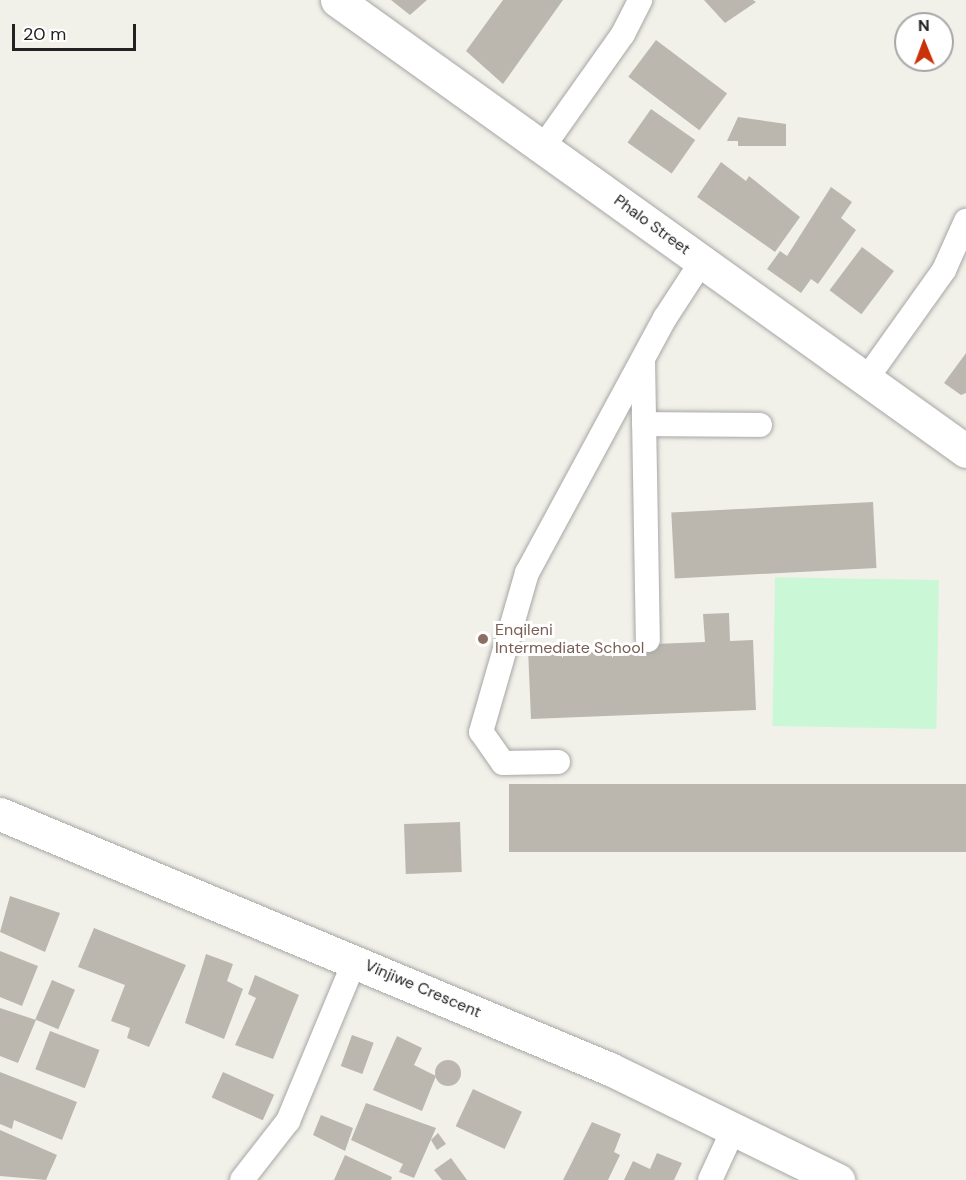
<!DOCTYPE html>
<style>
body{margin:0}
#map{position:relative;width:966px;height:1180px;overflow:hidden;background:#f2f1e9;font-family:"DM Sans",sans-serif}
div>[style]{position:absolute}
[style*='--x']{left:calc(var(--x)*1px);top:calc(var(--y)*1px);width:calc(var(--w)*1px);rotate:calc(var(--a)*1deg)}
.park>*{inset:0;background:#caf8d7;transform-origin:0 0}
.building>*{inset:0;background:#bbb7af;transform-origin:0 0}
.round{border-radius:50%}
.roads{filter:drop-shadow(0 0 2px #a6a6a6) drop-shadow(0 0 2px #a6a6a6)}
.service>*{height:24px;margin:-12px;padding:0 12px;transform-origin:12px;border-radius:12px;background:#fff}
.minor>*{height:33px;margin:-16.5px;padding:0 16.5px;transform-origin:16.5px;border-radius:16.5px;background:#fff}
.dots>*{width:16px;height:16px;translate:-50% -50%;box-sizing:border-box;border:3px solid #fff;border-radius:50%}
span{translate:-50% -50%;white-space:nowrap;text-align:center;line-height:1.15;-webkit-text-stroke:6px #fff;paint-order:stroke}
.street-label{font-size:16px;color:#222}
.education-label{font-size:16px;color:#785e54}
.left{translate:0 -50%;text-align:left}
.north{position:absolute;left:894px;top:12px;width:60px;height:60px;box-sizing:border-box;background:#fff;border:2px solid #a7a7a7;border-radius:50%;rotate:359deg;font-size:16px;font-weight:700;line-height:24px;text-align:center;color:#222}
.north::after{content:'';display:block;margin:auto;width:21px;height:27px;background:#ca320a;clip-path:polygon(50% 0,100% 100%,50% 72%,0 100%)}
.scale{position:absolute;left:12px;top:24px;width:124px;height:27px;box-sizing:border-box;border:3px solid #222;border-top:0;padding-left:8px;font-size:18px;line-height:21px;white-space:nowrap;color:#222;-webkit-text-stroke:4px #fff;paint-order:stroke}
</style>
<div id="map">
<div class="park">
<div style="left:939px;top:580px;width:149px;height:164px;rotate:91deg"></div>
</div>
<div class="building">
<div style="clip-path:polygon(391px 0,427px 0,410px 15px)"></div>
<div style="clip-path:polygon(503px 0,563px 0,503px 84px,466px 51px)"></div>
<div style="clip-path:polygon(704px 0,753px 0,756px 2px,725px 23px)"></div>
<div style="left:656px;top:40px;width:89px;height:46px;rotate:37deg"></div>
<div style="left:651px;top:109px;width:54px;height:41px;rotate:35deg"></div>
<div style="clip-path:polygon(738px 117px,786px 124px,786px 146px,738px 146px,738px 141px,727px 141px)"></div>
<div style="clip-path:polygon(721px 162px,746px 181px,749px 176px,800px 217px,775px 252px,697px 197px)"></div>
<div style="clip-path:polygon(831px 187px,852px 202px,841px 218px,856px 230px,818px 284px,811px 279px,801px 293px,767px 269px,780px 251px,787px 256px)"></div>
<div style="left:862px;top:247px;width:40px;height:54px;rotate:37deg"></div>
<div style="clip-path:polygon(966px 353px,966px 393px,961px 395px,944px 383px)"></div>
<div style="left:873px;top:502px;width:66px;height:202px;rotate:87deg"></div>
<div style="clip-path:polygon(729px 613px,730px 641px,753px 640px,756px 710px,531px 719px,528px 649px,705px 642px,703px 614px)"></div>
<div style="left:966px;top:784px;width:68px;height:457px;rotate:90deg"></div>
<div style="left:460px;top:822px;width:50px;height:56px;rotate:88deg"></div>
<div style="clip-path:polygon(10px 896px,60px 913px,45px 952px,0 932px)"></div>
<div style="clip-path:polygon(94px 928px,186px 965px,149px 1047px,127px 1038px,130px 1028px,111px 1021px,125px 985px,78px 967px)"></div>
<div style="clip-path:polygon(0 951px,38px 966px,22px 1006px,0 997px)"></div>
<div style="clip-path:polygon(206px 954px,233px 964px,227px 981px,243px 989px,224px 1039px,185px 1023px)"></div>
<div style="clip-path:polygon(255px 975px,299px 995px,273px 1059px,235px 1045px,256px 998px,248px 994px)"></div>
<div style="left:52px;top:980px;width:25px;height:43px;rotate:23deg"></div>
<div style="clip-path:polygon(0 1008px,36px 1020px,18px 1063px,0 1056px)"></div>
<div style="left:50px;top:1031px;width:53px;height:41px;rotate:21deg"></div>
<div style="left:352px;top:1035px;width:23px;height:33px;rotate:20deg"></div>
<div style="clip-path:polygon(397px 1036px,422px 1048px,414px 1065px,436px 1076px,422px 1111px,373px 1090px)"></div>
<div class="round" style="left:435px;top:1060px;width:26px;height:26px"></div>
<div style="clip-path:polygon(0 1072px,77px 1102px,62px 1140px,14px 1120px,12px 1129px,0 1124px)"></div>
<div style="left:223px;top:1072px;width:56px;height:28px;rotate:24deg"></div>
<div style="left:473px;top:1089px;width:54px;height:41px;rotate:25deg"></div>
<div style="clip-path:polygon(366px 1103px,436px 1128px,414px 1178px,399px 1172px,403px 1164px,351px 1140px)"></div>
<div style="clip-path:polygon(321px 1115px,353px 1128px,345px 1151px,313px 1135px)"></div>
<div style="clip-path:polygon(592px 1122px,621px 1134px,614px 1152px,620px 1155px,608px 1180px,563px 1180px)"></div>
<div style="clip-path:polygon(0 1130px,57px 1155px,46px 1180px,0 1176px)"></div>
<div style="clip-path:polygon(438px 1133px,446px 1144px,437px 1150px,431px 1140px)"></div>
<div style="clip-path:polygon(657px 1153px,682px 1163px,674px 1180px,624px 1180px,633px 1161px,650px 1169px)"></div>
<div style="clip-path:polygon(345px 1155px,392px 1177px,391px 1180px,334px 1180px)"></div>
<div style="clip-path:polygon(451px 1158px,467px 1180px,442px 1180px,434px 1170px)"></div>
</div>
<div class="roads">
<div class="service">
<div style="--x:543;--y:147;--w:138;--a:-54.7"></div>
<div style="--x:623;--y:34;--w:38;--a:-63"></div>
<div style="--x:643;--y:360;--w:280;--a:89"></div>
<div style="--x:867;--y:378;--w:133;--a:-54.5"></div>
<div style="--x:944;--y:270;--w:54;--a:-65.8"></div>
<div style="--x:644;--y:424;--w:116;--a:0.5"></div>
<div style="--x:558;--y:762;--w:55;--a:179"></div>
<div style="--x:503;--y:763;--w:38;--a:-125"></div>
<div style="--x:481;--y:732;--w:166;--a:-73.9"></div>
<div style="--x:527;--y:573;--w:290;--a:-61.6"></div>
<div style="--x:665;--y:318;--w:68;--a:-57"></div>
<div style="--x:242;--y:1180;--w:75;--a:-52.1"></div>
<div style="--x:288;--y:1121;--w:174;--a:-67.4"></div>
<div style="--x:710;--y:1180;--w:57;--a:-65.2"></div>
</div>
<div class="minor">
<div style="--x:337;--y:0;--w:774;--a:35.64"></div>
<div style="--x:0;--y:814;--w:661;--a:22.69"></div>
<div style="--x:610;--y:1069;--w:254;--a:26"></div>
</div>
</div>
<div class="dots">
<div style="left:483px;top:639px;background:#8d6e63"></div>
</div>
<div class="street-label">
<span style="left:652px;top:225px;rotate:36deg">Phalo Street</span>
<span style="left:423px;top:989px;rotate:23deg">Vinjiwe Crescent</span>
</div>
<div class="education-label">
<span class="left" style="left:495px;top:639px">Enqileni<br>Intermediate School</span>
</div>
<div class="north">N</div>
<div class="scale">20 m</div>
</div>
